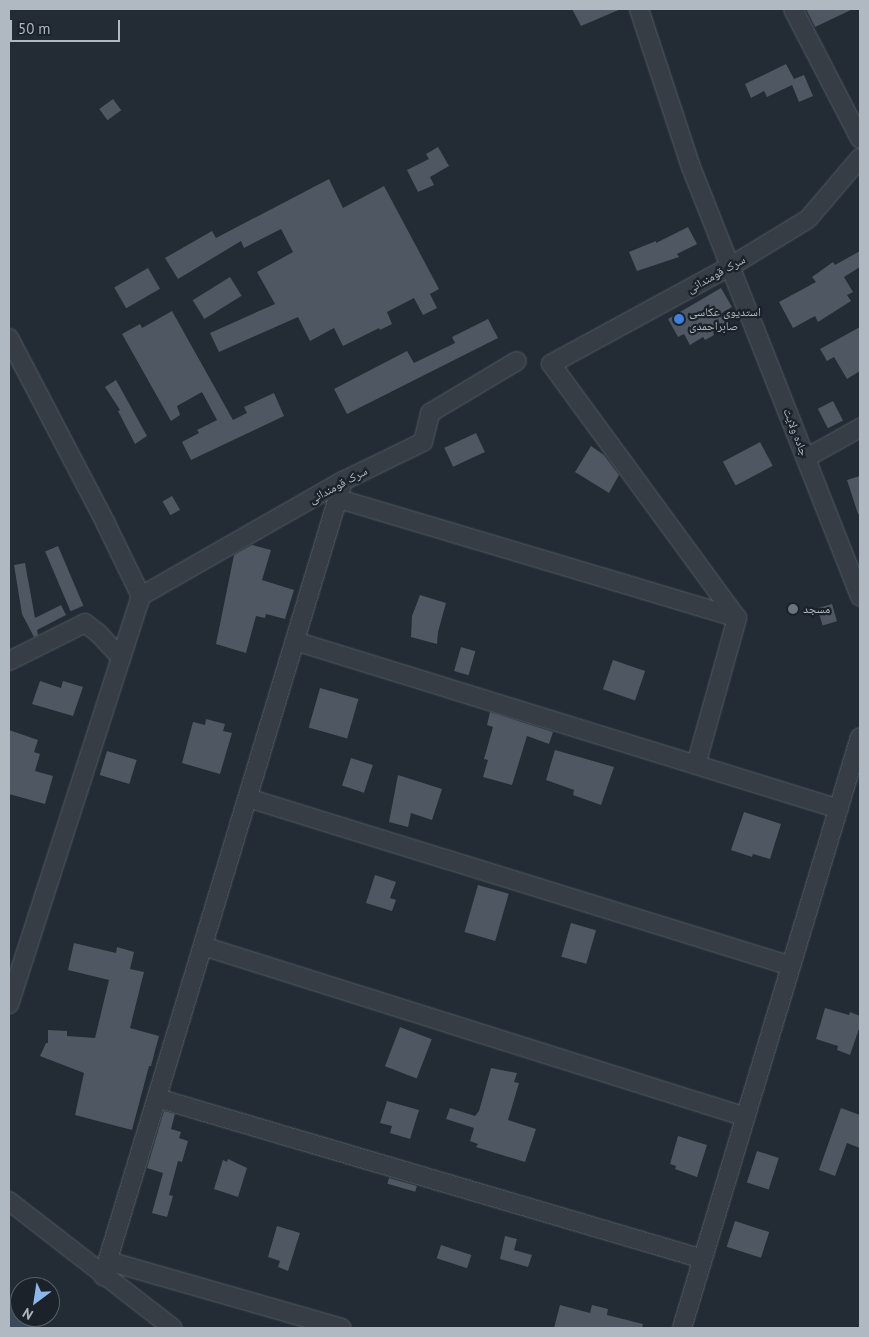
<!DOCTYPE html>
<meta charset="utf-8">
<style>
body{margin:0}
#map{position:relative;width:869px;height:1337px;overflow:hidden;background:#232b34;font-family:"PT Sans","Noto Naskh Arabic",sans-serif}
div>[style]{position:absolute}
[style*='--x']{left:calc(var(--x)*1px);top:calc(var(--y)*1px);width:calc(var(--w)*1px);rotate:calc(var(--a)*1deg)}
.river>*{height:26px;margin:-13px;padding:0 13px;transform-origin:13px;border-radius:13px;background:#3a4a5b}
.building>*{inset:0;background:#4e5762;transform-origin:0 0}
.roads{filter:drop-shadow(0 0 1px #535b63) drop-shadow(0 0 1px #535b63)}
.minor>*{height:18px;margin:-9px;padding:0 9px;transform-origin:9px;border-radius:9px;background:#363d45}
.dots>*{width:14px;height:14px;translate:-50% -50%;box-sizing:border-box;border:2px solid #1b2229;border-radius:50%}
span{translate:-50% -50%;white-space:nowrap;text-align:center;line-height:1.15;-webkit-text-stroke:4.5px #1b2229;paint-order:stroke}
.street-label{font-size:12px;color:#b0b8c1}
.poi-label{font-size:12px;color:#b0b8c1}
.left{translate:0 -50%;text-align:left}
.frame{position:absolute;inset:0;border:10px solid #b0b8c1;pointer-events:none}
.north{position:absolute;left:10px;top:1277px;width:50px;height:50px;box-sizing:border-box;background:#1b2229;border:1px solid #575e66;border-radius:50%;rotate:211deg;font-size:14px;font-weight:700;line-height:20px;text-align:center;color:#b0b8c1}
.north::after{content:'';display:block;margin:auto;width:18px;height:22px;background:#8eb7e9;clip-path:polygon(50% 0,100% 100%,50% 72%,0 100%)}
.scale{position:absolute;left:10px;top:20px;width:110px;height:22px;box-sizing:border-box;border:2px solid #b0b8c1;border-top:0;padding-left:6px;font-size:15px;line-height:18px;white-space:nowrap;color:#b0b8c1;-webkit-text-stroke:4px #1b2229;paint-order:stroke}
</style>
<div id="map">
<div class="river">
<div style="--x:9;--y:1315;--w:22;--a:36"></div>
</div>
<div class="building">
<div style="clip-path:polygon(572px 9px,621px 9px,581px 26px)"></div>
<div style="clip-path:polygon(806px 9px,853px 9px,815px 27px)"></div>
<div style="clip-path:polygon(786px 64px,794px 79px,804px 75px,813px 96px,799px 102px,792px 85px,767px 97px,764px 91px,751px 98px,745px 84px)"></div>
<div style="left:113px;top:99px;width:14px;height:17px;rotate:54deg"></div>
<div style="clip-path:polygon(438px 147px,449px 166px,430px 177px,434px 185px,418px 192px,407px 170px,429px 159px,426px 154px)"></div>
<div style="clip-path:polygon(329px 179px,343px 208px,384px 186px,439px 289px,430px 294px,437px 308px,423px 315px,414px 298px,387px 312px,392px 324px,380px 330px,379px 328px,343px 346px,334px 328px,310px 341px,298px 317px,219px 352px,210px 333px,275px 304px,257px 272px,293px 252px,281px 229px,244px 248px,241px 241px,178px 279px,165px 258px,212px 231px,216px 238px)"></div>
<div style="clip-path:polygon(688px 227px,697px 244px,677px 254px,679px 257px,637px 271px,629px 252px,656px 241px,656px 243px)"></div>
<div style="clip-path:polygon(860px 251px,860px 267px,844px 277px,853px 292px,847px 295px,851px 301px,818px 322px,815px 316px,793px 328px,779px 302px,816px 282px,812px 277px,833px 262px,835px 265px)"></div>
<div style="left:148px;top:268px;width:24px;height:39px;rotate:60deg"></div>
<div style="left:230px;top:277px;width:22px;height:44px;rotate:58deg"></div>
<div style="clip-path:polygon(721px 288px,732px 307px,723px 312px,729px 323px,713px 332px,714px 335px,705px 340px,703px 337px,690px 345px,684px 334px,678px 337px,668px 319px)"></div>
<div style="clip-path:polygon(172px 311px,233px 420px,247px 413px,244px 407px,274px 393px,284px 416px,191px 460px,182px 442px,199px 433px,197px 430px,217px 420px,202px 392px,177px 406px,180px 415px,171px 421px,122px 334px,140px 324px,142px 328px)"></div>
<div style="clip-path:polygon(488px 319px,498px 338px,347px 414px,334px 389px,407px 351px,414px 363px,455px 343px,452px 337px)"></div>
<div style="clip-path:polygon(860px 327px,860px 371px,847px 379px,834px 357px,827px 361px,820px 349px)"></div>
<div style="clip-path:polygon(116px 380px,147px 436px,135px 444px,118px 411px,120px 410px,105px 387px)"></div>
<div style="left:833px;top:401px;width:22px;height:17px;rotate:63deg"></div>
<div style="left:476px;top:433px;width:21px;height:35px;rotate:65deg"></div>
<div style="left:760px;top:442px;width:27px;height:42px;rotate:62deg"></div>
<div style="clip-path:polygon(591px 446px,604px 455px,619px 475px,609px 493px,575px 472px)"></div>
<div style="clip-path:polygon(860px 476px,860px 514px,858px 514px,847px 480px)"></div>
<div style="left:172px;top:496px;width:16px;height:11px;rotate:60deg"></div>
<div style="clip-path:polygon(252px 545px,271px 550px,262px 580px,294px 590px,285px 619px,266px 614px,265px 618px,256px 616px,246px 653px,216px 644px,234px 555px)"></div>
<div style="left:58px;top:546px;width:65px;height:14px;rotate:67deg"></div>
<div style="clip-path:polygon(25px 563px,35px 618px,61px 605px,66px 615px,37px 630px,38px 635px,34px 637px,22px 614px,14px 565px)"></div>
<div style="clip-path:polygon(420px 595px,446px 603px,438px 632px,437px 644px,411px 637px,412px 616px)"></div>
<div style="left:832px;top:604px;width:18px;height:15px;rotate:74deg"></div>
<div style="left:461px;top:647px;width:15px;height:25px;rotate:16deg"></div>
<div style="left:613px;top:660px;width:34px;height:31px;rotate:19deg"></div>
<div style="clip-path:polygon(40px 681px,61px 688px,63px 681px,83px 687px,73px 716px,32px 704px)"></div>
<div style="left:320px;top:688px;width:40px;height:41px;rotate:16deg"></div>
<div style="clip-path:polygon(490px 712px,553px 732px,549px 744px,527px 736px,512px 785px,483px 777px,488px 760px,484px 759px,493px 727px,487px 725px)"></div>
<div style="clip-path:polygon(206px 719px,225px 724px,223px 731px,232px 733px,220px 774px,182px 763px,193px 722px,205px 725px)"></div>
<div style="clip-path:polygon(9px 730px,38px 740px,34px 752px,40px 754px,35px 771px,53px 776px,45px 804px,9px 794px)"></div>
<div style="clip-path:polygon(555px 750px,614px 767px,601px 805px,573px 795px,574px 790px,546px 780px)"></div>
<div style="left:107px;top:751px;width:31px;height:25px;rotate:17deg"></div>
<div style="left:351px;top:758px;width:23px;height:29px;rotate:18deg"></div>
<div style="clip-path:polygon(398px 775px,442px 789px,432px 820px,411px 813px,408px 827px,389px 822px)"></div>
<div style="clip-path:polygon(744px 812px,781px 824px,770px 859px,753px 854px,752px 857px,731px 850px)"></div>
<div style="clip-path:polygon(375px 875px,396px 882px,390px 898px,396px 900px,392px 911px,366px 903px)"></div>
<div style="left:478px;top:885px;width:32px;height:49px;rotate:16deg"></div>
<div style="left:571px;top:923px;width:26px;height:35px;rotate:16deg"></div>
<div style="clip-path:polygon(74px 943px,116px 953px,117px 947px,134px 952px,130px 969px,144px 972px,130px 1028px,159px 1036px,151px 1066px,149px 1066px,132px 1130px,75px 1115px,84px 1073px,40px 1056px,46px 1043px,48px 1043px,48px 1030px,67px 1031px,67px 1036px,95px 1038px,109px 980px,68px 970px)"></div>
<div style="clip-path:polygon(825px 1008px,849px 1015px,850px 1012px,860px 1016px,860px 1026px,850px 1055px,837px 1050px,838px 1046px,816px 1039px)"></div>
<div style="left:400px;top:1027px;width:34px;height:42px;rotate:21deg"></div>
<div style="clip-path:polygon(491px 1068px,517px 1073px,514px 1082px,519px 1083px,508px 1120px,536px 1129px,525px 1162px,476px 1147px,478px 1144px,470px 1141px,474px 1128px,446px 1119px,450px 1108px,475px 1116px,479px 1111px)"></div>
<div style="clip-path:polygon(387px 1101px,419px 1110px,410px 1139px,390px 1133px,392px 1126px,380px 1123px)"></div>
<div style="clip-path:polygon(841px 1108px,860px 1115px,860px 1148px,847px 1143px,835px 1176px,819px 1170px)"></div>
<div style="clip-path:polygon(164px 1111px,175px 1114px,171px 1129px,181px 1132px,179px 1138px,188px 1141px,182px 1162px,178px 1161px,169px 1195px,173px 1196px,167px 1217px,152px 1213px,163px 1173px,147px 1168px)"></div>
<div style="clip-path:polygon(678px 1136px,707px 1145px,697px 1177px,675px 1169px,676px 1166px,670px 1164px)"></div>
<div style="left:757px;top:1151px;width:23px;height:33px;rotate:18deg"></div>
<div style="clip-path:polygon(228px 1159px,247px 1168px,238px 1197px,214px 1189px,223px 1160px,227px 1162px)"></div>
<div style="left:389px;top:1178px;width:29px;height:6px;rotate:16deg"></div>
<div style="left:735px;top:1221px;width:36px;height:27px;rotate:18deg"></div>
<div style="clip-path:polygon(277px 1226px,300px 1233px,288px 1271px,278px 1267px,280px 1261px,268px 1257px)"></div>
<div style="clip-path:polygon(505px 1236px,517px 1239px,514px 1250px,532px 1255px,528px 1267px,500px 1259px)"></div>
<div style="left:441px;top:1245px;width:32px;height:14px;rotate:18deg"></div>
<div style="clip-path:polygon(560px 1305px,590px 1313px,592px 1305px,608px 1309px,607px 1315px,643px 1324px,642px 1328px,554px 1328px)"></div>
</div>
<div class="roads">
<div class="minor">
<div style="--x:639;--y:9;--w:166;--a:71.8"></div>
<div style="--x:691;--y:167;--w:462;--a:68.5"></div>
<div style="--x:793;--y:9;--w:146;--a:62.7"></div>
<div style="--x:9;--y:338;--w:208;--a:62.4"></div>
<div style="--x:105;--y:522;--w:82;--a:64.1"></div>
<div style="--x:141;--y:596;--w:429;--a:107.9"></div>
<div style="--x:806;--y:458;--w:62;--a:-29.1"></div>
<div style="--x:339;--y:499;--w:415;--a:16.6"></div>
<div style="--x:141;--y:596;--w:232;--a:-29.7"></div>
<div style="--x:343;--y:481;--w:89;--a:-26"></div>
<div style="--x:423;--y:442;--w:30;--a:-76"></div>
<div style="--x:430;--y:413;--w:101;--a:-30.9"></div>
<div style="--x:295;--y:641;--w:569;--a:17.16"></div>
<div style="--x:9;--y:661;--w:85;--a:-26.6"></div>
<div style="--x:85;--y:623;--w:16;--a:38"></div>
<div style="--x:98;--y:633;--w:34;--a:47"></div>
<div style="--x:696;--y:765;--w:153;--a:-74.4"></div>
<div style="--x:737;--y:618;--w:315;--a:-126.2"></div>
<div style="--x:551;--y:364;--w:205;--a:-28.6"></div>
<div style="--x:731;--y:266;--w:90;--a:-31.4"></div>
<div style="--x:808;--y:219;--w:80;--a:-49.6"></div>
<div style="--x:248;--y:798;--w:568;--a:17.19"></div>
<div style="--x:203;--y:946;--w:569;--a:17.48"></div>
<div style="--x:157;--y:1098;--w:569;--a:16.43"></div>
<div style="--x:9;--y:1201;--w:207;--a:37.8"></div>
<div style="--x:108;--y:1261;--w:243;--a:16"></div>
<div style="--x:103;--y:1276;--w:830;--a:-73.2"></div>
<div style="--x:682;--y:1328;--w:617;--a:-73.24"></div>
</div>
</div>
<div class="dots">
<div style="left:679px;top:319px;background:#3f7fe0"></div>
<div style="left:793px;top:609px;background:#6b7280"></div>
</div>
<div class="street-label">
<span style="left:716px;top:274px;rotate:-29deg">سرک قومندانی</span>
<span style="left:796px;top:432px;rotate:69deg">جاده ولایت</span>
<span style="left:338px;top:485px;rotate:-28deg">سرک قومندانی</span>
</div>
<div class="poi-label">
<span class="left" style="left:689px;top:319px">استدیوی عکاسی<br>صابراحمدی</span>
<span class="left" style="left:803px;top:609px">مسجد</span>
</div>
<div class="frame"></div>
<div class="north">N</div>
<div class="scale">50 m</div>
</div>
